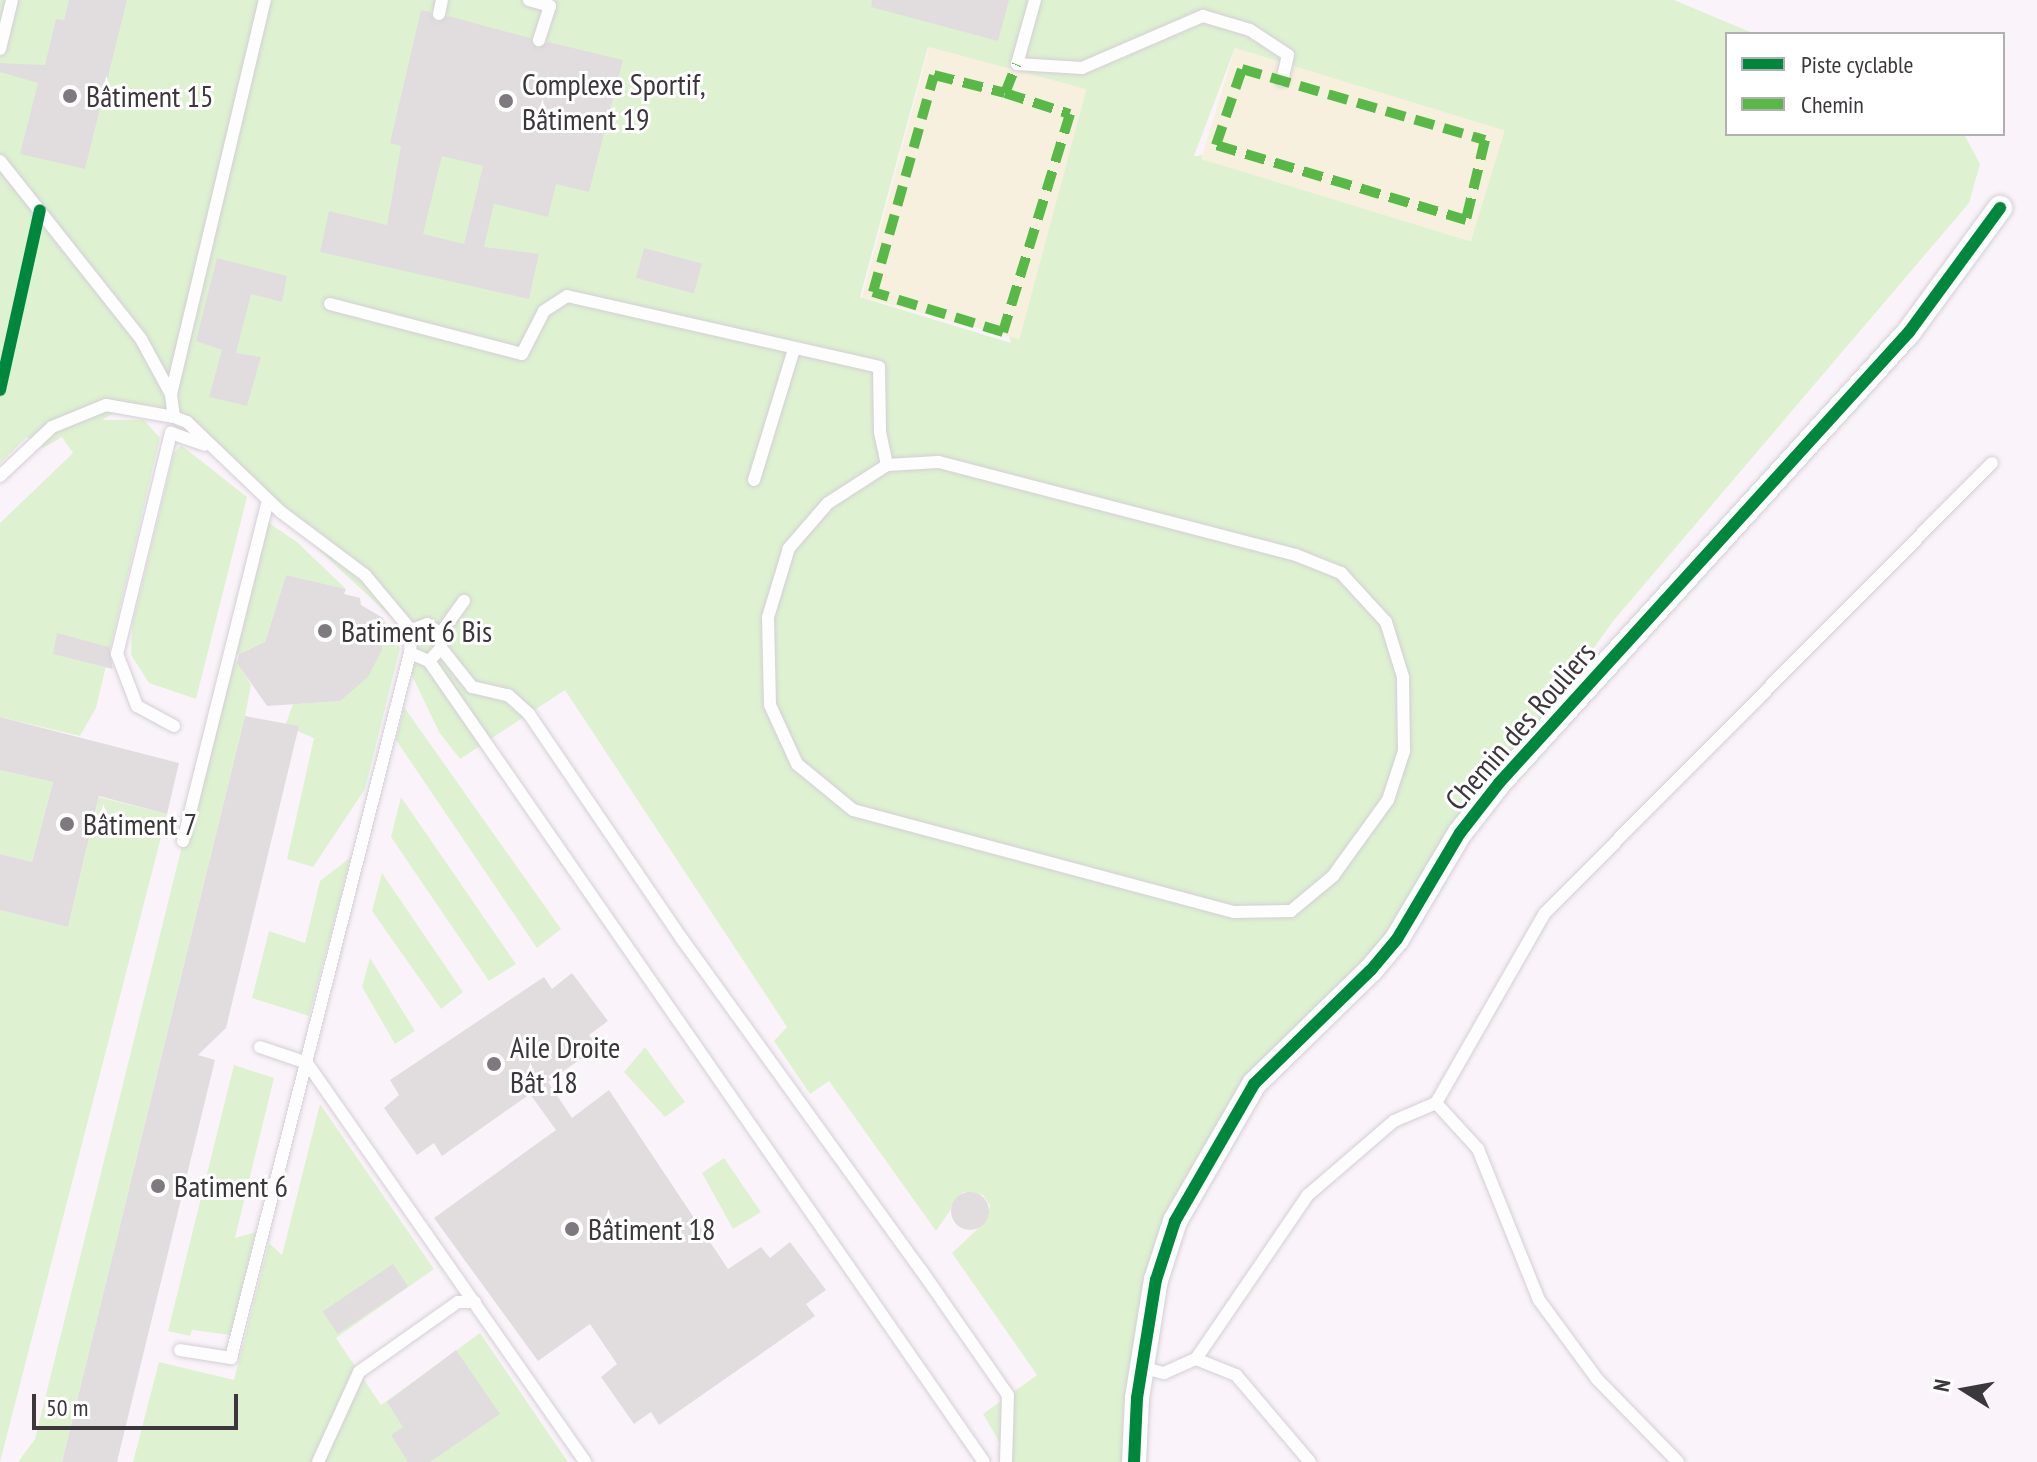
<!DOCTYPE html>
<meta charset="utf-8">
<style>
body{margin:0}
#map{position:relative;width:2037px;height:1462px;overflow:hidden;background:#faf4fa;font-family:"PT Sans Narrow",sans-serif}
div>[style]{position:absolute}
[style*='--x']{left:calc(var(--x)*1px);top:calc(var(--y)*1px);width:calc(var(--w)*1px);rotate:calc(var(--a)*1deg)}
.green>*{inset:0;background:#def2d2}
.sand>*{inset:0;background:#f8f0de;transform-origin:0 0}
.building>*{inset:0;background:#e1ddde;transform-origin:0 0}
.round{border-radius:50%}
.roads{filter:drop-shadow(0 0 2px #d4cfd4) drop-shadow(0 0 2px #d4cfd4)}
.lane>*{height:12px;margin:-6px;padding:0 6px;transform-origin:6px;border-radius:6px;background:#fefdfe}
.street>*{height:24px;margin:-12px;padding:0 12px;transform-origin:12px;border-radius:12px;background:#fefdfe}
.quiet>*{height:10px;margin-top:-5px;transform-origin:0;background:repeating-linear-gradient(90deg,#58b947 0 20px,transparent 0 30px)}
.cycleway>*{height:12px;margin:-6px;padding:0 6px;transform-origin:6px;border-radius:6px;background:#00873e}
.dots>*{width:22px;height:22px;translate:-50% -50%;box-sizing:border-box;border:4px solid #fff;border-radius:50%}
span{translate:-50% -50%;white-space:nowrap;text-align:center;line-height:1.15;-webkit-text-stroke:6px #fff;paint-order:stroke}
.poi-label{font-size:30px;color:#3b373b}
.left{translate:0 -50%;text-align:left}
.street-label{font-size:30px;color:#3b373b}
.legend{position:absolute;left:1725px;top:32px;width:280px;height:104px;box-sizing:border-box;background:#fff;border:2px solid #b1afb1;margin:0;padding:10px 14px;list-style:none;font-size:24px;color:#3b373b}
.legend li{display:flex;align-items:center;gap:16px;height:40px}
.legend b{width:40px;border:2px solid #b1afb1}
.north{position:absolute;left:1925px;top:1350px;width:80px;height:80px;-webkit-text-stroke:6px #fff;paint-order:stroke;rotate:281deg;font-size:22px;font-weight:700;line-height:32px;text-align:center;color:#3b373b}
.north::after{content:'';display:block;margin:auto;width:28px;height:36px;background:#3b373b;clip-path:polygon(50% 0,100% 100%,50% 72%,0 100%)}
.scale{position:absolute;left:32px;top:1394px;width:206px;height:36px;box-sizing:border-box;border:4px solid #3b373b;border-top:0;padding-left:10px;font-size:24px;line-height:28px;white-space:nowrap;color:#3b373b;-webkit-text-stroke:6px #fff;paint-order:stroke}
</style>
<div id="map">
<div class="green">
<div style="clip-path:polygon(evenodd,0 0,1674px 0,1755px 34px,1727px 34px,1727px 134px,1964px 134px,1980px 164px,1969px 203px,1614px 620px,1460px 833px,1397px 939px,1254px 1084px,1175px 1221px,1139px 1462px,1011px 1462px,983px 1414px,1037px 1375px,952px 1253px,986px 1221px,990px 1206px,983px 1195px,963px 1192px,936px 1231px,829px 1081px,810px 1094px,774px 1041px,787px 1027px,565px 690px,460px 759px,439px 732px,406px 663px,416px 640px,208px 447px,156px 406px,130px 403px,102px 420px,144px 420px,160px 438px,96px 708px,80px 736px,0 717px,0 523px,73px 453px,62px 437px,43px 448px,27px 437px,0 463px,0 0,928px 47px,1011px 343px,860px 297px,928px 47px,0 0,1235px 48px,1503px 132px,1194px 156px,1235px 48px)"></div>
<div style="clip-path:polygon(181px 445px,247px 497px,196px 699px,149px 683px,131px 655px,132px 626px,174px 453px)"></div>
<div style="clip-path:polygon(263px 519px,297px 542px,346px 589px,286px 575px,262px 651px,259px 645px,234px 656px,251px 685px,245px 716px,62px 1462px,18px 1462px,35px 1439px)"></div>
<div style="clip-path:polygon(383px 618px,400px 648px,365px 789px,313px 867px,287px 859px,314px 738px,285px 726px,293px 704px,340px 701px,382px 650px)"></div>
<div style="clip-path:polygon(404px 707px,561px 929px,537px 948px,396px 740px)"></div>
<div style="clip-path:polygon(0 770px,53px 782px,32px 862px,0 854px)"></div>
<div style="clip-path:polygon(99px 797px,167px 814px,0 1462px,0 910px,68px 927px)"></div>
<div style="clip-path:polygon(401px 797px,516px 964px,489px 981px,391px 837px)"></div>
<div style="clip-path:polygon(351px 857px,309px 1016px,252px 998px,269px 931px,305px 943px,320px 881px)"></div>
<div style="clip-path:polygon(382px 873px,463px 992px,441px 1009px,372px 911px)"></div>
<div style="clip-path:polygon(370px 958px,415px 1031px,395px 1044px,362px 987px)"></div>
<div style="clip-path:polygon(645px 1047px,685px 1102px,665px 1117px,624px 1072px)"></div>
<div style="clip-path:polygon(234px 1065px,274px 1078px,235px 1238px,256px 1232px,230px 1335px,192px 1330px,190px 1336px,168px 1331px)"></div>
<div style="clip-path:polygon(320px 1104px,434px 1269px,336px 1338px,381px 1405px,480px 1333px,568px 1462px,133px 1462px,159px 1362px,234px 1380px,269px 1243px,282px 1255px)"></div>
<div style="clip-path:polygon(724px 1158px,761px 1212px,733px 1229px,702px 1173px)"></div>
</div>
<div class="sand">
<div style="left:929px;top:47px;width:163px;height:259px;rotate:15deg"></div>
<div style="left:1235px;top:48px;width:282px;height:116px;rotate:17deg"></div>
</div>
<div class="building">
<div style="clip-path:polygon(69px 0,127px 0,85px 169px,20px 154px,38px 83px,0 72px,0 63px,45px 65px,56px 19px,64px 20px)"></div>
<div style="clip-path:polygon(872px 0,1009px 0,998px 41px,871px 7px)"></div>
<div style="clip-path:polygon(evenodd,421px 10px,430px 12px,436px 23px,448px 16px,530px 38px,537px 49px,548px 42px,623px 60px,589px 192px,556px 184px,548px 217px,494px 204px,484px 247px,539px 254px,529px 299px,320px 252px,329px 211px,387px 225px,401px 146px,390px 143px,421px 10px,442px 156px,483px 166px,464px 244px,423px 234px,442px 156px)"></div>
<div style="left:644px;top:248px;width:60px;height:31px;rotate:15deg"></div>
<div style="clip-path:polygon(217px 258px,287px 276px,282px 302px,251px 294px,236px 353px,261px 357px,247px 406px,209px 397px,222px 350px,196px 341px)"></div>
<div style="clip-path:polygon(286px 575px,346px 589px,344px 594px,360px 598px,361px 605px,383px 618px,382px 650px,368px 677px,340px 701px,267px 706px,237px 663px,239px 654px,265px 642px)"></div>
<div style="clip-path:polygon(57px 633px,109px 647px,113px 669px,53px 654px)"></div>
<div style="clip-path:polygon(245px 716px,299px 726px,226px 1028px,198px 1055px,215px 1060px,117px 1462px,62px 1462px)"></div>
<div style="clip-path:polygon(0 717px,179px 763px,167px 814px,99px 796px,68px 927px,0 910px,0 854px,32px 862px,53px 782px,0 770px)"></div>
<div style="clip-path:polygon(572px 973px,608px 1021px,589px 1035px,598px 1047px,548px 1082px,572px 1118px,609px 1090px,728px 1269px,761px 1247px,770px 1258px,790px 1242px,826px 1290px,806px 1304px,815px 1316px,659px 1425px,651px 1412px,634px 1424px,601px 1377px,617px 1364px,590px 1324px,538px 1361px,434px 1218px,556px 1130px,530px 1094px,442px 1156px,434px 1143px,417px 1155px,384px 1108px,399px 1095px,390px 1080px,544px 977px,552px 989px)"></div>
<div class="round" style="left:951px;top:1192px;width:38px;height:38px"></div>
<div style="left:393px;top:1264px;width:27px;height:85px;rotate:56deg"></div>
<div style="clip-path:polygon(456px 1350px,500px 1414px,430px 1462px,408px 1462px,391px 1435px,403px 1427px,387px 1402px)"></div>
</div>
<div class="roads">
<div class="lane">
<div style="--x:529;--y:0;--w:22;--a:16"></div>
<div style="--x:550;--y:6;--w:36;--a:108"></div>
<div style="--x:1035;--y:0;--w:66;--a:105.7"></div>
<div style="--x:1017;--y:64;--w:65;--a:3.5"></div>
<div style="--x:1082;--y:68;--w:132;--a:-23.3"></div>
<div style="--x:1203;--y:16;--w:49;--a:16.6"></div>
<div style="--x:1250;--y:30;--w:45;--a:33.3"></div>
<div style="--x:1288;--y:55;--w:26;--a:103"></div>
<div style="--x:439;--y:14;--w:14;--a:-78"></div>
<div style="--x:0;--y:49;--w:50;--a:-76.2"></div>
<div style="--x:0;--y:161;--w:227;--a:51.6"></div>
<div style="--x:141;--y:339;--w:63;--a:61.4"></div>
<div style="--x:171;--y:394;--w:23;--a:83"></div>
<div style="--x:330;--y:304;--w:198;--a:14.6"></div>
<div style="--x:522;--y:354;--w:48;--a:-62.9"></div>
<div style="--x:544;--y:311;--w:27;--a:-33"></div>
<div style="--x:567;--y:296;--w:320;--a:12.8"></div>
<div style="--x:879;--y:367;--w:65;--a:89.1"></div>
<div style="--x:880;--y:432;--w:34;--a:78"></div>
<div style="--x:887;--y:465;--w:70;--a:147.2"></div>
<div style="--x:828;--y:503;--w:60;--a:130.9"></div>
<div style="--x:789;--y:548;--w:72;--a:106.9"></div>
<div style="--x:768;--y:617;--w:88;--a:88.7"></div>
<div style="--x:770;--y:705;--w:65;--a:65.4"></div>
<div style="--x:797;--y:764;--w:72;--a:39.4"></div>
<div style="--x:853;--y:810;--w:394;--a:15"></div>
<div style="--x:1234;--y:912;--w:57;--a:-1"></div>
<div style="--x:1291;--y:911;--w:55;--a:-39.8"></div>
<div style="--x:1333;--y:876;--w:94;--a:-54.1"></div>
<div style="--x:1388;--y:800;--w:52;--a:-71.9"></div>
<div style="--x:1404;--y:751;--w:74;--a:-90.8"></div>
<div style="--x:1403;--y:677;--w:58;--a:-107.2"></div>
<div style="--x:1386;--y:622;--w:67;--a:-132.6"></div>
<div style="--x:1341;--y:573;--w:48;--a:-158.2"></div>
<div style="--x:1296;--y:555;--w:370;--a:-165.4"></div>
<div style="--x:938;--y:462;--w:51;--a:176.6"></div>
<div style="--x:171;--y:394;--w:405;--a:-76.6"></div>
<div style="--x:0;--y:476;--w:71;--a:-43.3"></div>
<div style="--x:52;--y:427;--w:58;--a:-22.2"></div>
<div style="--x:106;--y:405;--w:69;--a:10"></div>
<div style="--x:174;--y:417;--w:14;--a:21"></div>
<div style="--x:187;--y:422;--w:130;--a:43.8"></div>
<div style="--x:281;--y:512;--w:105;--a:36.9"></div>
<div style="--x:365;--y:575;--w:72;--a:50.1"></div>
<div style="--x:754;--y:480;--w:137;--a:-73"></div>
<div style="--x:440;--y:634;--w:41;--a:-54"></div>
<div style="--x:441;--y:648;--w:50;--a:51.5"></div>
<div style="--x:472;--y:687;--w:37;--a:13"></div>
<div style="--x:508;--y:695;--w:28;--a:42"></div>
<div style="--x:529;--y:714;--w:272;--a:55.8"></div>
<div style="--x:682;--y:939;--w:408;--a:54.2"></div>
<div style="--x:921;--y:1270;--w:152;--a:55.2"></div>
<div style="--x:1008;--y:1395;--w:67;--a:91.7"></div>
<div style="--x:429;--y:661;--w:18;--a:-47"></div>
<div style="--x:441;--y:648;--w:14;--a:-94"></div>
<div style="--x:440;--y:634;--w:16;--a:-142"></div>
<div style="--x:427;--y:624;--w:17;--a:159"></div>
<div style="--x:411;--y:630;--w:23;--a:92"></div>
<div style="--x:410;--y:653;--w:21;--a:23"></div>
<div style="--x:429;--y:661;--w:974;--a:55.28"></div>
<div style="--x:174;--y:726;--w:42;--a:-151.6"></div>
<div style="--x:137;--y:706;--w:56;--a:-111"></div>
<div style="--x:117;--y:654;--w:228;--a:-76.3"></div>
<div style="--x:171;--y:433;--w:36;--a:19"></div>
<div style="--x:183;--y:841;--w:350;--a:-76"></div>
<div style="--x:260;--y:1047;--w:50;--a:18.8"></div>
<div style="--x:307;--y:1063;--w:486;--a:55.1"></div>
<div style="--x:1436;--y:1103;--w:62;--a:47.6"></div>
<div style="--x:1478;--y:1149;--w:163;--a:68"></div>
<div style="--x:1539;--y:1300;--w:98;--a:53.7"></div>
<div style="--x:1597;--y:1379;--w:116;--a:45.7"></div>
<div style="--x:180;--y:1350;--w:52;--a:8.9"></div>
<div style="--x:231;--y:1358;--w:727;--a:-75.75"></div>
<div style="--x:1196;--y:1359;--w:199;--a:-55.7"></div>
<div style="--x:1308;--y:1195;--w:113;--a:-40.7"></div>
<div style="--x:1394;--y:1121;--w:46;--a:-23.2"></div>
<div style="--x:1436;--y:1103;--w:219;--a:-60.2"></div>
<div style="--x:1545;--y:913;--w:634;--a:-45.19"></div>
<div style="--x:1141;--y:1367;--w:24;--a:15"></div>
<div style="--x:1164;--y:1373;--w:35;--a:-24"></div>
<div style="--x:1196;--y:1359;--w:43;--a:21.8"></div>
<div style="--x:1236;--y:1375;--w:114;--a:49.6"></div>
<div style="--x:318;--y:1462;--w:99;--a:-65.5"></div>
<div style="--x:359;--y:1372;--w:121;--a:-35.3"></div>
<div style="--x:458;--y:1302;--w:17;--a:0"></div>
</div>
<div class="street">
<div style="--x:1134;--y:1462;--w:64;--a:-87.3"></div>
<div style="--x:1137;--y:1398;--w:120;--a:-80.9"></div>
<div style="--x:1156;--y:1280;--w:62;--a:-72.1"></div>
<div style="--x:1175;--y:1221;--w:158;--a:-60"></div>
<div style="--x:1254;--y:1084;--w:163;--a:-44.3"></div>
<div style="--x:1371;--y:970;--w:40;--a:-50"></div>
<div style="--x:1397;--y:939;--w:123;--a:-59.3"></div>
<div style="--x:1460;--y:833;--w:63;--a:-52"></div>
<div style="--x:1499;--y:783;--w:610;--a:-47.73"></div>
<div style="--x:1909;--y:332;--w:154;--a:-53.7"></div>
</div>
</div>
<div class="quiet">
<div style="--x:1242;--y:69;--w:253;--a:16.3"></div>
<div style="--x:1485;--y:140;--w:82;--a:103.4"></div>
<div style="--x:1466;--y:220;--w:261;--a:-163.3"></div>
<div style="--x:1216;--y:145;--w:80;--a:-71.1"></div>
<div style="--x:1005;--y:93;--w:68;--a:17.9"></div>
<div style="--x:1070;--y:114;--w:228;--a:107.1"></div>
<div style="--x:1003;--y:332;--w:136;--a:-162.9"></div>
<div style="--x:873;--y:292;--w:225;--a:-74.3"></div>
<div style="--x:934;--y:75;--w:73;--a:14.2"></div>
<div style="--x:1005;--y:93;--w:31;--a:-68"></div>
</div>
<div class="cycleway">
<div style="--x:0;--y:390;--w:184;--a:-77.5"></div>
<div style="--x:1134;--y:1462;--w:64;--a:-87.3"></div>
<div style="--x:1137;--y:1398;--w:120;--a:-80.9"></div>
<div style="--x:1156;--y:1280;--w:62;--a:-72.1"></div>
<div style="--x:1175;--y:1221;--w:158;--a:-60"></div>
<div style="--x:1254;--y:1084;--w:163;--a:-44.3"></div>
<div style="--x:1371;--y:970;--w:40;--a:-50"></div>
<div style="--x:1397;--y:939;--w:123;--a:-59.3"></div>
<div style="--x:1460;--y:833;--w:63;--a:-52"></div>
<div style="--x:1499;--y:783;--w:610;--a:-47.73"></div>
<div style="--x:1909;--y:332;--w:154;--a:-53.7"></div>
</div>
<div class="dots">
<div style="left:70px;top:96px;background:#7e797e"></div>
<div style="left:506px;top:101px;background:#7e797e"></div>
<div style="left:325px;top:631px;background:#7e797e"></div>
<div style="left:67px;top:824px;background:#7e797e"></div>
<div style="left:494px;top:1064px;background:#7e797e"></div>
<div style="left:158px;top:1186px;background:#7e797e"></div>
<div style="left:572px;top:1229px;background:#7e797e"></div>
</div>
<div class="poi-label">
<span class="left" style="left:522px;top:101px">Complexe Sportif,<br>Bâtiment 19</span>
<span class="left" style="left:86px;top:96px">Bâtiment 15</span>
<span class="left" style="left:341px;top:631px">Batiment 6 Bis</span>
<span class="left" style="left:83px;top:824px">Bâtiment 7</span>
<span class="left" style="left:510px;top:1064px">Aile Droite<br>Bât 18</span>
<span class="left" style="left:174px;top:1186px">Batiment 6</span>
<span class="left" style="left:588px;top:1229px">Bâtiment 18</span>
</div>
<div class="street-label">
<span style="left:1520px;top:726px;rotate:-49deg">Chemin des Rouliers</span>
</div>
<ul class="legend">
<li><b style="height:10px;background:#00873e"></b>Piste cyclable</li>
<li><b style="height:10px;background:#58b947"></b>Chemin</li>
</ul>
<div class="north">N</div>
<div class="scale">50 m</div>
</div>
